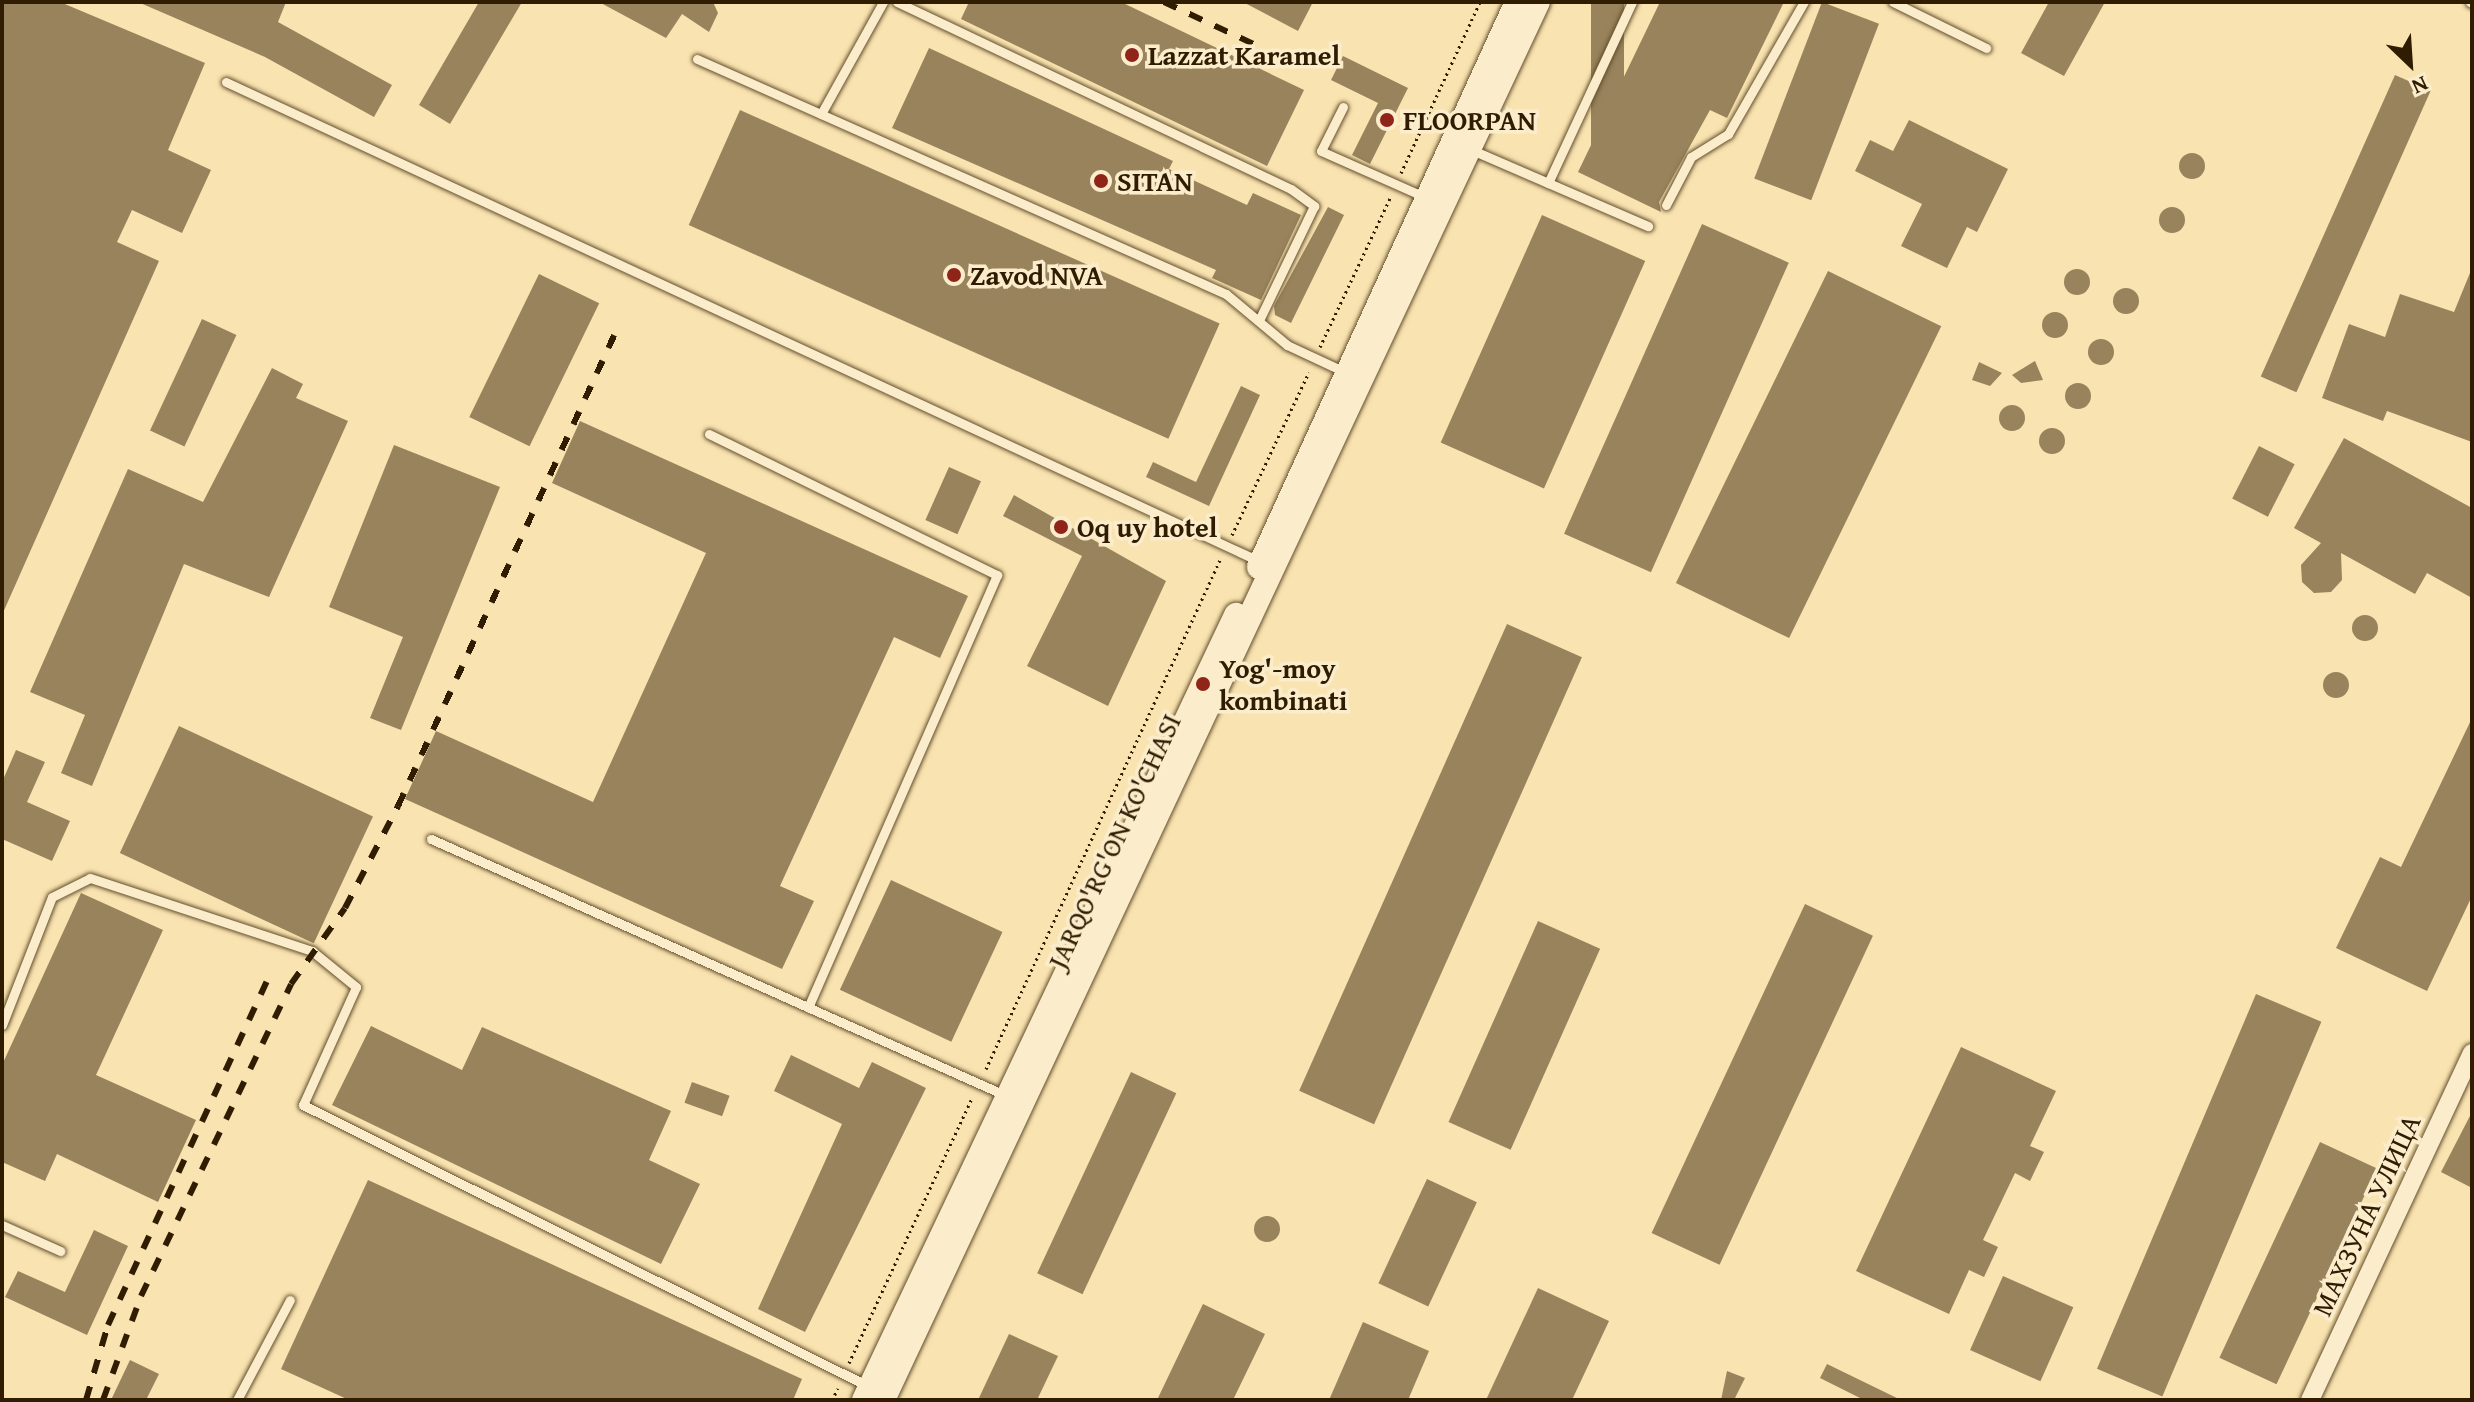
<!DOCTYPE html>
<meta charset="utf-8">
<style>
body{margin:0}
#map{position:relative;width:2474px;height:1402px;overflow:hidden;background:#f9e3b0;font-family:"Gentium Book Plus",serif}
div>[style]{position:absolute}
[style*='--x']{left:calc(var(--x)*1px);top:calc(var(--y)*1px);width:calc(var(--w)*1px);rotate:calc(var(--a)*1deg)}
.building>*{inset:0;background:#98835c;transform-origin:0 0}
.round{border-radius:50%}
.path>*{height:3px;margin-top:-1.5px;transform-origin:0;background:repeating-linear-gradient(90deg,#2f1c01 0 2px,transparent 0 6px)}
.roads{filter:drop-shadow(0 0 2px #624e2d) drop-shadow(0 0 2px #624e2d)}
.service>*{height:9px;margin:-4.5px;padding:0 4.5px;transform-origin:4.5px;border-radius:4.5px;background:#fbedcc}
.minor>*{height:18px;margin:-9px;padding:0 9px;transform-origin:9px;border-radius:9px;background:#fbedcc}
.secondary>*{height:24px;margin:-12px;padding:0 12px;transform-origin:12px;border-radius:12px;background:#fbedcc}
.rail>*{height:6px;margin-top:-3px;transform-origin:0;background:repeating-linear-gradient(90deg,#2f1c01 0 14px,transparent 0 28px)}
.dots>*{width:22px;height:22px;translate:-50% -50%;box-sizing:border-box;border:4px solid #fbedcc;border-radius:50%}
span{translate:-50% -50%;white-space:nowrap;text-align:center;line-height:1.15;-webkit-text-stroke:7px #fbedcc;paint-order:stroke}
.poi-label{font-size:28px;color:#2f1c01;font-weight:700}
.left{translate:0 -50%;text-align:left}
.street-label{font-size:28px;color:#2f1c01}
.frame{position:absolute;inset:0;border:4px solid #2f1c01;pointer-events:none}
.north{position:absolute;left:2370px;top:24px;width:80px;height:80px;-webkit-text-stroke:6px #fbedcc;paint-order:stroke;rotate:155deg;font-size:22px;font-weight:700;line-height:32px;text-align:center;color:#2f1c01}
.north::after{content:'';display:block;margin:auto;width:28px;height:36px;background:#2f1c01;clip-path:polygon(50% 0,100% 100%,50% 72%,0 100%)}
</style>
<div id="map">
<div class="building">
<div style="clip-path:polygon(2px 2px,60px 2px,205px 63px,168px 150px,211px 170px,182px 233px,132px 210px,117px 242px,159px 261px,2px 615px)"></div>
<div style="clip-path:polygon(138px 2px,286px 2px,278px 22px,392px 85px,374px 117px,265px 57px)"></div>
<div style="clip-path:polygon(479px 2px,522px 2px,450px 124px,419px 105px)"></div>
<div style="clip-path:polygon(599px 2px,713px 2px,718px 13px,709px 32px,682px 14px,666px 38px)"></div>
<div style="clip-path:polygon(969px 2px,1121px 2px,1304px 90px,1267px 166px,961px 19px)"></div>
<div style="clip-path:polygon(1243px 2px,1313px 2px,1298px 31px)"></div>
<div style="left:1591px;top:2px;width:33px;height:144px"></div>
<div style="clip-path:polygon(1660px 2px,1784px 2px,1727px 118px,1710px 110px,1659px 202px,1661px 212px,1578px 172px)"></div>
<div style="left:1822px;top:2px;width:61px;height:189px;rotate:21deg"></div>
<div style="clip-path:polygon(2049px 2px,2105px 2px,2064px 76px,2021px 53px)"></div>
<div style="clip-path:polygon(929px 48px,1173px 161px,1169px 169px,1247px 205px,1253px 193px,1301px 215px,1261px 300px,1212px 278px,1216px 270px,892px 128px)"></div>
<div style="clip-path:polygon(1343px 56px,1408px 88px,1370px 164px,1352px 155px,1378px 103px,1331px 80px)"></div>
<div style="left:2395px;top:75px;width:39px;height:330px;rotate:24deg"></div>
<div style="left:740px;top:110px;width:525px;height:126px;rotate:24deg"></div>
<div style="clip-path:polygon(1909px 120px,2008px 169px,1977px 232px,1967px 227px,1947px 268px,1901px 246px,1922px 204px,1855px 171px,1870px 140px,1893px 151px)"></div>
<div class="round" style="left:2179px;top:153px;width:26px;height:26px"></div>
<div style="clip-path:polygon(1328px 207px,1344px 215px,1291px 323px,1275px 315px,1274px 306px)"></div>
<div class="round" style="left:2159px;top:207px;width:26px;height:26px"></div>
<div style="left:1542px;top:215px;width:113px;height:249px;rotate:24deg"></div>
<div style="left:1702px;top:224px;width:95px;height:339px;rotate:24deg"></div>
<div style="clip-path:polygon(2472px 268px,2472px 442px,2387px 411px,2383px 421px,2322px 398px,2349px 324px,2385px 337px,2400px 294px,2454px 312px)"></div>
<div class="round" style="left:2064px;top:269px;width:26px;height:26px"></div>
<div style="left:1828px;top:271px;width:126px;height:347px;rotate:26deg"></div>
<div style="left:539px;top:274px;width:67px;height:159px;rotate:26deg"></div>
<div class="round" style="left:2113px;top:288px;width:26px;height:26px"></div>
<div class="round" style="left:2042px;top:312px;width:26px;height:26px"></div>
<div style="left:202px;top:319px;width:38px;height:123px;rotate:25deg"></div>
<div class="round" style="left:2088px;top:339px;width:26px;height:26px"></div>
<div style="clip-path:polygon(2035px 361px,2043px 380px,2021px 383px,2012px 375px)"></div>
<div style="clip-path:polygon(1979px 362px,2002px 373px,1990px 386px,1972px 380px)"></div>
<div style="clip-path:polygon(272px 368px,303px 384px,296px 398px,348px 421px,269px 597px,184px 564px,92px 786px,61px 773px,85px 715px,30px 692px,128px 469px,203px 502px)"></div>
<div class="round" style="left:2065px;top:383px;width:26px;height:26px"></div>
<div style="clip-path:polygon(1241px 386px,1260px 395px,1209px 506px,1146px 477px,1153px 462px,1196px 482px)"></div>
<div class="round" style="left:1999px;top:405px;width:26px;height:26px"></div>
<div style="clip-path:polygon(580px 421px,968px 596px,940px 658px,894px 637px,780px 886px,814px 901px,782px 969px,405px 799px,436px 731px,593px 802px,706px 553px,552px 483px)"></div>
<div class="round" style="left:2039px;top:428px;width:26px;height:26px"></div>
<div style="clip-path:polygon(2344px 438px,2472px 508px,2472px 598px,2427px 573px,2415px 594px,2341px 553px,2342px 580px,2331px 592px,2314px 593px,2302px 582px,2301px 565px,2321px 543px,2294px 528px)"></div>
<div style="clip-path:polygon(394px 445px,500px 487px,401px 730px,370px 718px,403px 637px,329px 607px)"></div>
<div style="left:2259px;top:446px;width:40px;height:59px;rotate:27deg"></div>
<div style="left:949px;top:467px;width:35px;height:58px;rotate:24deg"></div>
<div style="clip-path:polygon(1014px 495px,1166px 581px,1108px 706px,1027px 666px,1082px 556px,1003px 516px)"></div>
<div class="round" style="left:2352px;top:615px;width:26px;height:26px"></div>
<div style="left:1507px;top:624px;width:82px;height:511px;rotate:24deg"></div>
<div class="round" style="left:2323px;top:672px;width:26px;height:26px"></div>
<div style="clip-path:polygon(2472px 718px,2472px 896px,2427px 991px,2336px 948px,2380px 857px,2401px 867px)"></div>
<div style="left:179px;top:726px;width:214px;height:140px;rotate:25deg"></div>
<div style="clip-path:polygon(16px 750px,45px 762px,27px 802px,70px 821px,52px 861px,2px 839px,2px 782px)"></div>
<div style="left:891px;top:880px;width:123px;height:121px;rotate:25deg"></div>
<div style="clip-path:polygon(81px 893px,163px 930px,96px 1075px,196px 1120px,158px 1202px,57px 1154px,45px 1181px,2px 1162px,2px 1065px)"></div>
<div style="left:1805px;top:904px;width:75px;height:363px;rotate:25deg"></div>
<div style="left:1538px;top:921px;width:68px;height:220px;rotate:24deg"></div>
<div style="left:2256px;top:994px;width:71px;height:407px;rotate:23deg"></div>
<div style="clip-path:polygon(371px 1026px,462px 1070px,482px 1027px,671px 1111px,649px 1160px,700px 1184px,661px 1264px,332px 1105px)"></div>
<div style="clip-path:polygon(1961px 1047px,2056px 1091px,2030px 1146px,2044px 1152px,2030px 1181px,2015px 1173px,1983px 1240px,1998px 1247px,1984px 1277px,1969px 1270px,1949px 1314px,1856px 1271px)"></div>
<div style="clip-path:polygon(791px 1055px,859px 1088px,872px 1062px,926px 1088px,805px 1332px,758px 1309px,842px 1124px,774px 1091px)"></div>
<div style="left:1131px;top:1072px;width:50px;height:222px;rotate:25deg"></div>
<div style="left:692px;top:1082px;width:40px;height:22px;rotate:20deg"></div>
<div style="clip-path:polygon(2472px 1112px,2472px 1188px,2441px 1172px)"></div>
<div style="left:2320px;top:1142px;width:63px;height:238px;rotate:25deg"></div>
<div style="left:1427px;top:1179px;width:55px;height:115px;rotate:25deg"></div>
<div style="clip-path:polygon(368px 1180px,802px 1379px,793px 1400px,349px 1400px,281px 1369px)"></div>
<div class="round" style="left:1254px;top:1216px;width:26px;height:26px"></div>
<div style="clip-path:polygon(94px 1230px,128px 1246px,87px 1335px,5px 1297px,18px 1271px,65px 1292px)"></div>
<div style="left:2003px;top:1276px;width:77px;height:81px;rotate:24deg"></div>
<div style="clip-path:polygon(1538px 1288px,1609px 1321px,1572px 1400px,1486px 1400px)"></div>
<div style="clip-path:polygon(1203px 1304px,1265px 1334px,1233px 1400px,1157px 1400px)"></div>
<div style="clip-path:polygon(1363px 1322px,1429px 1351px,1408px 1400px,1329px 1400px)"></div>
<div style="clip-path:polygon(1009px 1334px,1058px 1356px,1037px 1400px,978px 1400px)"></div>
<div style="clip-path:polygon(130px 1360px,159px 1374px,146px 1400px,111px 1400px)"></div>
<div style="clip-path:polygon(1827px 1364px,1901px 1400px,1864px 1400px,1820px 1378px)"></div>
<div style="clip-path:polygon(1727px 1371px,1745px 1378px,1734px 1400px,1721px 1400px)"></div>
</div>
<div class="path">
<div style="--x:1401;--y:173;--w:188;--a:-65.2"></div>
<div style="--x:1320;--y:347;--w:165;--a:-64.8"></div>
<div style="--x:1232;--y:535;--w:180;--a:-64.7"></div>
<div style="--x:986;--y:1069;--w:560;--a:-65.31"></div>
<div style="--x:849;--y:1363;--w:292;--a:-65.1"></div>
<div style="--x:832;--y:1400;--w:13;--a:-63"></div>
</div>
<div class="roads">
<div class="service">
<div style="--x:897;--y:2;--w:436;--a:25.4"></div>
<div style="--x:1291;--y:189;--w:29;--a:36"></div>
<div style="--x:1314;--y:206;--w:124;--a:115.7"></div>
<div style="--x:1893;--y:2;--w:104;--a:26.3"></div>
<div style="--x:2470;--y:2;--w:2;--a:27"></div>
<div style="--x:697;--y:59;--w:579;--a:23.95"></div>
<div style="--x:1226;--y:294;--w:80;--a:39.9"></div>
<div style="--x:1287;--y:345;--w:66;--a:25"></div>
<div style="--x:226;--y:82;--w:1139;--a:24.88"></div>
<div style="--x:1343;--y:107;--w:49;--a:116.6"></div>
<div style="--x:1321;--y:151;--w:116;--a:23.9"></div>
<div style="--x:821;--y:114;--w:128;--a:-61"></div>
<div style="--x:1472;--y:150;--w:192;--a:23.4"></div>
<div style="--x:1548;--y:183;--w:200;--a:-65.1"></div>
<div style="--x:1666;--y:205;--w:54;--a:-62.5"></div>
<div style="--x:1691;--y:157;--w:44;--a:-31.9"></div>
<div style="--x:1728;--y:134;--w:152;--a:-60.1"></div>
<div style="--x:709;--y:434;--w:321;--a:26.1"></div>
<div style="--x:997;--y:575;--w:472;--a:113.6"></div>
<div style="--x:431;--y:839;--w:631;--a:24.05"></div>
<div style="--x:2;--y:1025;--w:137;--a:-68.7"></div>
<div style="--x:52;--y:897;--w:42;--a:-26.6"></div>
<div style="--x:90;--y:878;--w:234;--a:18.2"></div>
<div style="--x:312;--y:951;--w:57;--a:39.3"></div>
<div style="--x:356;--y:987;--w:129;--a:114.2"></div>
<div style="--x:303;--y:1105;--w:633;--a:26.44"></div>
<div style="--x:2;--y:1225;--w:64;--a:24.1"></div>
<div style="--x:237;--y:1400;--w:113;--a:-62.1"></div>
</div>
<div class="minor">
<div style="--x:2310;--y:1400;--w:383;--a:-65"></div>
</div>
<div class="secondary">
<div style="--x:1259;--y:567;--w:621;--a:-65.46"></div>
<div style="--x:864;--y:1400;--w:869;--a:-64.64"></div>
<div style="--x:883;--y:1400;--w:1544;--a:-64.9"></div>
</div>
</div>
<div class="rail">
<div style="--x:1164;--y:2;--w:104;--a:25.1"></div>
<div style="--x:86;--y:1400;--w:78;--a:-73.7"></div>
<div style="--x:108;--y:1325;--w:389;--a:-65.2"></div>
<div style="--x:103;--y:1400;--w:111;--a:-69.9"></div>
<div style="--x:141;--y:1296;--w:346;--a:-64.3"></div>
<div style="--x:291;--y:984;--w:93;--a:-54.6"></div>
<div style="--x:345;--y:908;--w:115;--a:-62.5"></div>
<div style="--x:398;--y:806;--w:527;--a:-65.33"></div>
</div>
<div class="dots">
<div style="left:1132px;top:55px;background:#8f2418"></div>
<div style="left:1387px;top:120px;background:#8f2418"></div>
<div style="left:1101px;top:181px;background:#8f2418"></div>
<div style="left:954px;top:275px;background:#8f2418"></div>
<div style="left:1061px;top:527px;background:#8f2418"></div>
<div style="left:1203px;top:684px;background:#8f2418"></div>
</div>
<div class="poi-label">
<span class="left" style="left:1148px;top:55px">Lazzat Karamel</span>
<span class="left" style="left:1403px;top:120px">FLOORPAN</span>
<span class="left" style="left:1117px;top:181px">SITAN</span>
<span class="left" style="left:970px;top:275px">Zavod NVA</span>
<span class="left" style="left:1077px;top:527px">Oq uy hotel</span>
<span class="left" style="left:1219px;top:684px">Yog'-moy<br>kombinati</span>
</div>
<div class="street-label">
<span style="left:1114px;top:841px;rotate:-65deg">JARQO'RG'ON KO'CHASI</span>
<span style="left:2366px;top:1215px;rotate:-65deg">МАХЗУНА УЛИЦА</span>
</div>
<div class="frame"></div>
<div class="north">N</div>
</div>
